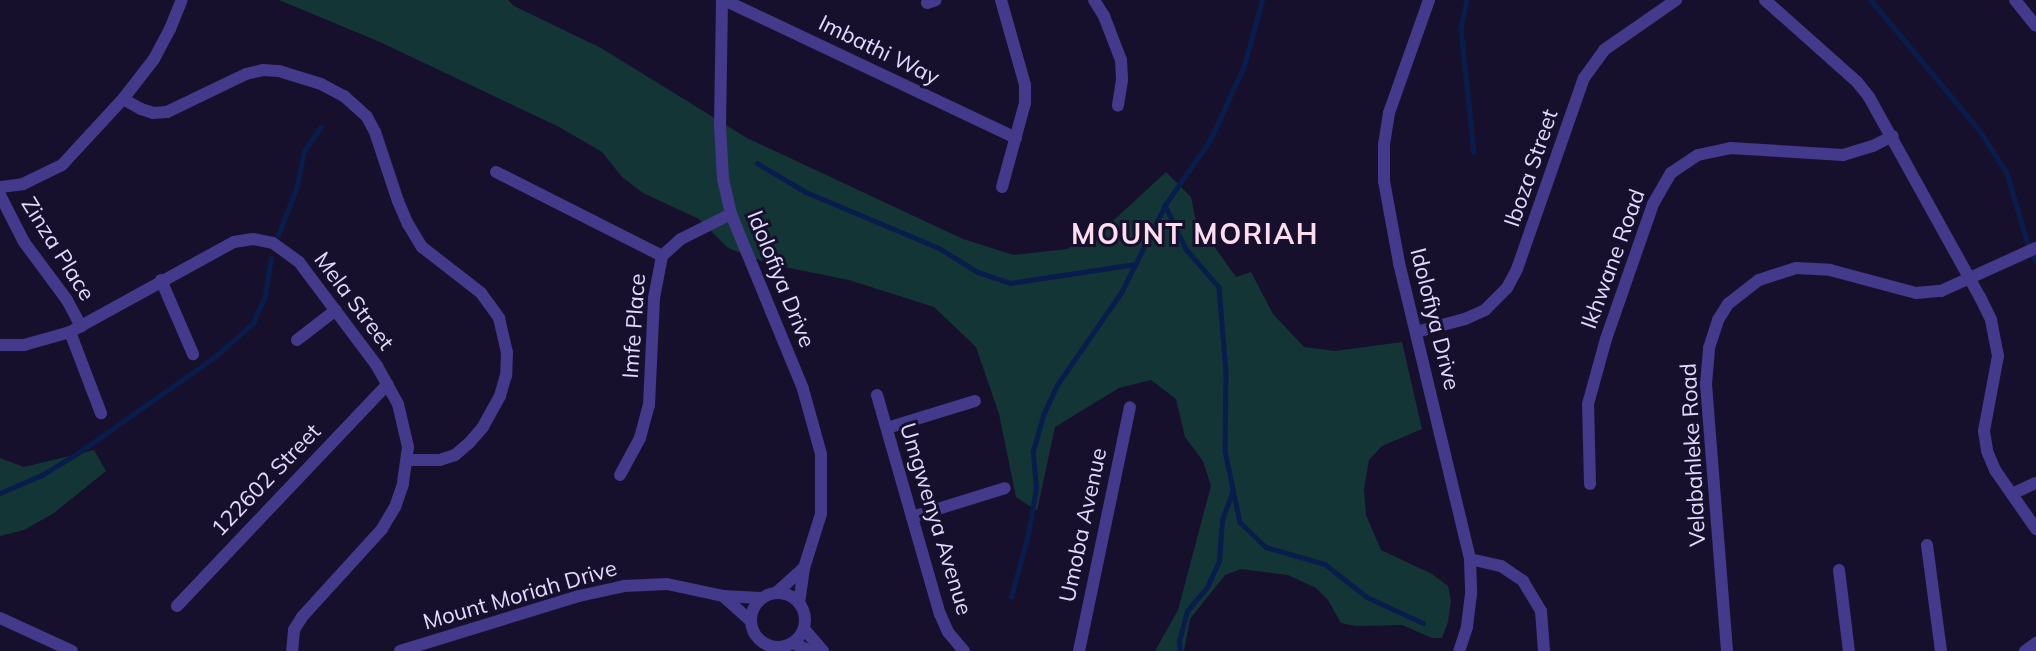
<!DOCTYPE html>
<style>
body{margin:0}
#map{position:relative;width:2036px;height:651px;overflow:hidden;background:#17102c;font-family:Mulish,sans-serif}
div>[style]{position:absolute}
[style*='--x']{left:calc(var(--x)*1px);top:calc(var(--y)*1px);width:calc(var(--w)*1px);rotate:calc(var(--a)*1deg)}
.green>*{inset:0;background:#133536}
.stream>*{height:4.5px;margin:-2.25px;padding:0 2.25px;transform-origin:2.25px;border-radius:2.25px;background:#091d4c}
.minor>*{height:12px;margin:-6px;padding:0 6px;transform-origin:6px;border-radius:6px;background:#433a8c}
.minor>.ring{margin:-6px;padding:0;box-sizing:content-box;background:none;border:12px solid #433a8c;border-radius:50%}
span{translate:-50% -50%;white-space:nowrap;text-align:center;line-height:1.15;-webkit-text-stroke:6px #17102c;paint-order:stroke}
.street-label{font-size:22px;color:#e2dbff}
.district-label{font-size:28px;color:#ffddf0;font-weight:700;letter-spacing:1.5px}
</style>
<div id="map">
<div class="green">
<div style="clip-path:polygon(279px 0,508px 0,514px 6px,601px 48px,747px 138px,963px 239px,1014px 255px,1067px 249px,1114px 220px,1166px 172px,1191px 197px,1196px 221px,1236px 277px,1251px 272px,1273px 314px,1304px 347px,1335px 351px,1402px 342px,1422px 429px,1382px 446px,1369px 460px,1364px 489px,1366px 515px,1381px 550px,1432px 574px,1448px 586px,1451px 600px,1448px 622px,1442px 638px,1432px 638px,1402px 625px,1356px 626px,1341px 623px,1328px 600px,1316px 588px,1288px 575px,1241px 569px,1225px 575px,1190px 619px,1184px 651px,1155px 651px,1178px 610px,1211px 486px,1203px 461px,1185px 437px,1176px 399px,1151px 380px,1119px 388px,1055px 427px,1037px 511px,1016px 497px,999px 414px,976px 347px,934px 307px,849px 280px,770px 264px,728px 248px,699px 219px,643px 193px,622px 177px,602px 152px,559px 127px,380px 42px)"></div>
<div style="clip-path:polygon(94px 450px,106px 471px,54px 513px,24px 530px,0 536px,0 458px,24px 467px)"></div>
</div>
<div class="stream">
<div style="--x:1467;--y:0;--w:30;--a:102"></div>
<div style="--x:1461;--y:29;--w:124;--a:84"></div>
<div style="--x:1871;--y:0;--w:170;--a:50.2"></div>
<div style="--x:1980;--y:131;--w:50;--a:57.3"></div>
<div style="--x:2007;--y:173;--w:81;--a:73.6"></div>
<div style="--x:2030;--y:251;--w:12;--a:59"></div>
<div style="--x:757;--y:163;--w:57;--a:30.6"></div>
<div style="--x:806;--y:192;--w:144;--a:22.8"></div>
<div style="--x:939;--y:248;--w:46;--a:31.6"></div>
<div style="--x:978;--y:272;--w:34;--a:19"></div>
<div style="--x:1010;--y:283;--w:127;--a:-8.6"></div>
<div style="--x:1165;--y:205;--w:49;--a:64.5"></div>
<div style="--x:1186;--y:249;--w:50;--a:49"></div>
<div style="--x:1219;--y:287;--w:86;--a:85.3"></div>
<div style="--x:1226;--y:373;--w:78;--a:90.7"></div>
<div style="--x:1225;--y:451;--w:73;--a:78.1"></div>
<div style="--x:1240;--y:522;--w:36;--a:44"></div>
<div style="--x:1266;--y:547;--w:61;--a:16.1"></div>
<div style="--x:1325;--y:564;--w:53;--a:38.2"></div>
<div style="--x:1367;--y:597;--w:62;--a:24.9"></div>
<div style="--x:278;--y:235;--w:49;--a:-68.6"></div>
<div style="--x:296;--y:189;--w:39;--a:-78"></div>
<div style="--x:304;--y:151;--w:29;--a:-55"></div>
<div style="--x:0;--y:493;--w:46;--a:-23.2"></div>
<div style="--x:42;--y:475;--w:42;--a:-31.4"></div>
<div style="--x:78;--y:453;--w:169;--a:-35.1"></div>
<div style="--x:216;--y:356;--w:50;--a:-41.7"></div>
<div style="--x:253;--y:323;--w:30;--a:-66"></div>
<div style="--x:265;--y:296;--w:38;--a:-81"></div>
<div style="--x:1011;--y:597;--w:65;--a:-74.9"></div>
<div style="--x:1028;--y:534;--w:47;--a:-80.1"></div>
<div style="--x:1036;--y:488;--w:37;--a:-95"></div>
<div style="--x:1033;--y:451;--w:37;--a:-74"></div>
<div style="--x:1043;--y:415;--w:33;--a:-65"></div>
<div style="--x:1057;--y:385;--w:114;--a:-55.3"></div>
<div style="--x:1122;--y:291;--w:96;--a:-63.4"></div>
<div style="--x:1165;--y:205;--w:79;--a:-55.3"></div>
<div style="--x:1210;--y:140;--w:81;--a:-65.3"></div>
<div style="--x:1244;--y:66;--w:68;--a:-74.7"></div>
<div style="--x:1180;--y:651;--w:10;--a:-96"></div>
<div style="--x:1179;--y:641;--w:31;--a:-75"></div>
<div style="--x:1187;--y:611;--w:31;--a:-50"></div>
<div style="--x:1207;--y:587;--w:29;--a:-65"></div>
<div style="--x:1219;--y:561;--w:41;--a:-85.8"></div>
<div style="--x:1222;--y:520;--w:32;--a:-70"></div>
</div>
<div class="minor">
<div style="--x:722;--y:0;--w:125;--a:90.9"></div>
<div style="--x:720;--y:125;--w:54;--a:86.8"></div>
<div style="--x:723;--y:179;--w:36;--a:77"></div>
<div style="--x:731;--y:214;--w:189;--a:67.6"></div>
<div style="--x:803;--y:389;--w:67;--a:74.5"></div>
<div style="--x:821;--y:454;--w:60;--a:90"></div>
<div style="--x:821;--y:514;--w:57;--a:107.5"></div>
<div style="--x:804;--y:568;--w:34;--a:98"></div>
<div style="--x:724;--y:0;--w:323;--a:25.3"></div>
<div style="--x:1001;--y:0;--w:88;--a:74.2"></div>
<div style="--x:1025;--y:85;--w:18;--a:90"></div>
<div style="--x:1025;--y:103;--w:87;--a:105.3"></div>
<div style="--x:1094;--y:0;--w:19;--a:58"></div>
<div style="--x:1104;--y:16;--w:47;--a:68.9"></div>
<div style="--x:1121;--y:60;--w:20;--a:87"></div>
<div style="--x:1122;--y:80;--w:26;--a:99"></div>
<div style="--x:1429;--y:0;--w:120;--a:109.5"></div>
<div style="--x:1389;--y:113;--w:32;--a:99"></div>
<div style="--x:1384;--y:145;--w:36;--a:90"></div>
<div style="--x:1384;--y:181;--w:83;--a:79.6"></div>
<div style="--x:1399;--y:263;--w:304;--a:76.5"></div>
<div style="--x:1470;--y:559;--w:35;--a:88"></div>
<div style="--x:1471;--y:594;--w:33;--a:97"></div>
<div style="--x:1467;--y:627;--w:25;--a:108"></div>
<div style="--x:1765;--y:0;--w:123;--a:41.7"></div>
<div style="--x:1857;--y:82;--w:19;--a:51"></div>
<div style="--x:1869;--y:97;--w:229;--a:61"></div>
<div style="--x:1980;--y:297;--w:25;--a:64"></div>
<div style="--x:1991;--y:320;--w:37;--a:79"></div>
<div style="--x:1998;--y:356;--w:76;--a:100.6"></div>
<div style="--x:1984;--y:431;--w:20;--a:81"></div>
<div style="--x:1987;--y:451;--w:21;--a:67"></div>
<div style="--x:1995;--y:470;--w:72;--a:55.2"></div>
<div style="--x:2015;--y:0;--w:33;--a:51"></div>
<div style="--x:927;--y:3;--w:9;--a:-18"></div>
<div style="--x:123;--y:99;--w:21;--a:29"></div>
<div style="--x:141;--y:109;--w:13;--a:18"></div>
<div style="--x:153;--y:113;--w:14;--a:-4"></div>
<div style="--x:167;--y:112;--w:88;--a:-25.7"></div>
<div style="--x:246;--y:74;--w:17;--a:-13"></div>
<div style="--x:263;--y:70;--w:16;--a:4"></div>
<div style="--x:279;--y:71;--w:44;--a:17.2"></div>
<div style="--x:321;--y:84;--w:26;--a:28"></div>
<div style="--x:344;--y:96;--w:31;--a:42"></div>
<div style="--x:367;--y:117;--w:17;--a:62"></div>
<div style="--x:375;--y:132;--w:73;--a:71.6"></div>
<div style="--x:398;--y:201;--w:25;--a:67"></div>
<div style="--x:408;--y:224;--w:27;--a:59"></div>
<div style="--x:422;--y:247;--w:75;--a:37.9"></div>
<div style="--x:481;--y:293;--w:31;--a:54"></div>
<div style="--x:499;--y:318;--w:35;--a:77"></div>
<div style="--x:507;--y:352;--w:23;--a:92"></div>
<div style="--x:506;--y:375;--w:22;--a:106"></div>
<div style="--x:500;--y:396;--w:35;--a:119"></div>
<div style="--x:483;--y:427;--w:21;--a:131"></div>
<div style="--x:469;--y:443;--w:18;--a:139"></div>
<div style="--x:455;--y:455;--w:16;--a:162"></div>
<div style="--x:440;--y:460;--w:32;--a:180"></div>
<div style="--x:496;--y:172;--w:186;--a:26.8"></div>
<div style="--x:0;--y:187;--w:23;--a:-7"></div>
<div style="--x:23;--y:184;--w:43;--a:-26"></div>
<div style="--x:62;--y:165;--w:90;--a:-47.3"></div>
<div style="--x:123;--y:99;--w:51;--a:-52.2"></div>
<div style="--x:154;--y:59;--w:34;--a:-62"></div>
<div style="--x:170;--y:29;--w:31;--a:-68"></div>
<div style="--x:0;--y:195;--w:53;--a:62.9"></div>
<div style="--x:24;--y:242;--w:72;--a:53.4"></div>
<div style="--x:67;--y:300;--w:30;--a:62"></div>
<div style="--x:161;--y:280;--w:81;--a:66.6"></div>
<div style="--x:70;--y:332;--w:87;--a:69.1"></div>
<div style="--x:1416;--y:332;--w:51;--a:-14.9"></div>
<div style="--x:1465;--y:319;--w:22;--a:-24"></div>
<div style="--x:1485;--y:310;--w:31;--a:-45"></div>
<div style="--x:1507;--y:288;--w:21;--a:-62"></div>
<div style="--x:1517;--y:269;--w:202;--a:-70.7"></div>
<div style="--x:1584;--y:78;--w:34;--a:-54"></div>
<div style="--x:1604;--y:50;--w:88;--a:-34.8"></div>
<div style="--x:297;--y:340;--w:49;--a:-37.6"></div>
<div style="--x:0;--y:345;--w:24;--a:0"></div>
<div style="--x:24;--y:345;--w:48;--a:-15.8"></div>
<div style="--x:70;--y:332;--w:187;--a:-28.8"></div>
<div style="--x:234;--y:242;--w:19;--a:-9"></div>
<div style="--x:253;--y:239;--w:20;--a:11"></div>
<div style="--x:273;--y:243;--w:32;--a:36"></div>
<div style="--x:299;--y:262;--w:130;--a:53.1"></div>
<div style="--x:377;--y:366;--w:43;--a:61.1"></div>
<div style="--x:398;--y:404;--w:44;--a:76.9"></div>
<div style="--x:408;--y:447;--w:37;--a:98"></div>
<div style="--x:403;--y:484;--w:24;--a:109"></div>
<div style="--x:395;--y:507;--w:26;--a:121"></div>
<div style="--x:382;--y:529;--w:119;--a:132.3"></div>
<div style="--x:302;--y:617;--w:15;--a:122"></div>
<div style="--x:294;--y:630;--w:21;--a:95"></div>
<div style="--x:877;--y:395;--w:228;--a:74"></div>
<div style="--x:940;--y:614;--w:20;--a:66"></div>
<div style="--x:948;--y:632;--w:25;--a:50"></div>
<div style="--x:887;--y:428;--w:92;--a:-17.1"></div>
<div style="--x:620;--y:475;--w:42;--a:-61.6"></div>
<div style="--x:640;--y:438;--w:34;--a:-75"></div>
<div style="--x:649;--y:405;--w:107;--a:-87.3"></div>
<div style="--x:654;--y:298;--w:43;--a:-79.2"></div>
<div style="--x:662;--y:256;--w:25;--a:-42"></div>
<div style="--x:681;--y:239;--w:56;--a:-26.6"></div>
<div style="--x:1590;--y:484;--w:80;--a:-91.4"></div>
<div style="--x:1588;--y:404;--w:67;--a:-74.5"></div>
<div style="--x:1606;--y:339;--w:143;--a:-70.8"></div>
<div style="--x:1653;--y:204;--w:36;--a:-60"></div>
<div style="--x:1671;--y:173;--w:32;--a:-34"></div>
<div style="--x:1698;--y:155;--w:33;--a:-12"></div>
<div style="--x:1730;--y:148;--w:113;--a:3.5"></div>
<div style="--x:1843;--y:155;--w:31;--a:-17"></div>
<div style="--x:1873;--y:146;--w:22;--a:-27"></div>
<div style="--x:2012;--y:494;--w:26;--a:-25"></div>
<div style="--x:912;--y:517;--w:97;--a:-17.3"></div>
<div style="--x:1927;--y:545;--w:107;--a:82.5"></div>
<div style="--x:1470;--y:559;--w:32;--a:13"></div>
<div style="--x:1501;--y:566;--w:27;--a:34"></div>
<div style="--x:1523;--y:581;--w:35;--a:59"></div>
<div style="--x:1541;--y:611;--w:40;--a:85.7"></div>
<div style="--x:1839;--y:570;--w:82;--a:83"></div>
<div class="ring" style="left:751px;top:593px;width:42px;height:42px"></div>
<div style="--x:776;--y:593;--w:38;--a:-42"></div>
<div style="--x:723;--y:596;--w:36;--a:42"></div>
<div style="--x:177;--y:606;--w:306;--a:-46.5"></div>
<div style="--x:0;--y:618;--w:79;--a:24.6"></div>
<div style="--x:804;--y:629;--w:29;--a:49"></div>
<div style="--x:793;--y:643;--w:19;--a:25"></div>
<div style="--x:400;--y:651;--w:187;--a:-17.1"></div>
<div style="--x:579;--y:596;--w:46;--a:-12.5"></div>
<div style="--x:624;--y:586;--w:43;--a:-2.7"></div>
<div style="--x:667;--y:584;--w:57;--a:12.1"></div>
<div style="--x:723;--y:596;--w:38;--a:3"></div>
<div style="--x:1079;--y:651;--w:249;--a:-78.2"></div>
<div style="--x:1727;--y:651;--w:268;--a:-94.5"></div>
<div style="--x:1706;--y:384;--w:36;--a:-85"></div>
<div style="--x:1709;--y:348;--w:29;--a:-72"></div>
<div style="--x:1718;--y:320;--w:19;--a:-58"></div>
<div style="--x:1728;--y:304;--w:39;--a:-38"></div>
<div style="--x:1759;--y:280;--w:39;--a:-18"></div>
<div style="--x:1796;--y:268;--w:34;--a:3"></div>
<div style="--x:1830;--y:270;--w:89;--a:15"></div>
<div style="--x:1916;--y:293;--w:25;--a:-5"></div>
<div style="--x:1941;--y:291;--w:104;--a:-24.4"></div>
<div style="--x:2025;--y:651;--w:14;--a:-36"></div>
</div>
<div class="street-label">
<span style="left:879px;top:50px;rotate:26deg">Imbathi Way</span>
<span style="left:1531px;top:168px;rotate:-71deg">Iboza Street</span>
<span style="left:58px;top:249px;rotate:58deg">Zinza Place</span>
<span style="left:1613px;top:259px;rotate:-70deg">Ikhwane Road</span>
<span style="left:781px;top:279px;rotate:68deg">Idolofiya Drive</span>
<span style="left:354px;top:301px;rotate:53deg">Mela Street</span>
<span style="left:1435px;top:319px;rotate:76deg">Idolofiya Drive</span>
<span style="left:634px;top:326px;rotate:-86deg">Imfe Place</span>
<span style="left:1693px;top:455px;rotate:-93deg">Velabahleke Road</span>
<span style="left:266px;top:480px;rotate:-46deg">122602 Street</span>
<span style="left:936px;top:519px;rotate:73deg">Umgwenya Avenue</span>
<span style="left:1083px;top:525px;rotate:-78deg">Umoba Avenue</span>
<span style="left:520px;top:595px;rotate:-16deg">Mount Moriah Drive</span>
</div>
<div class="district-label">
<span style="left:1195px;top:234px">MOUNT MORIAH</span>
</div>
</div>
